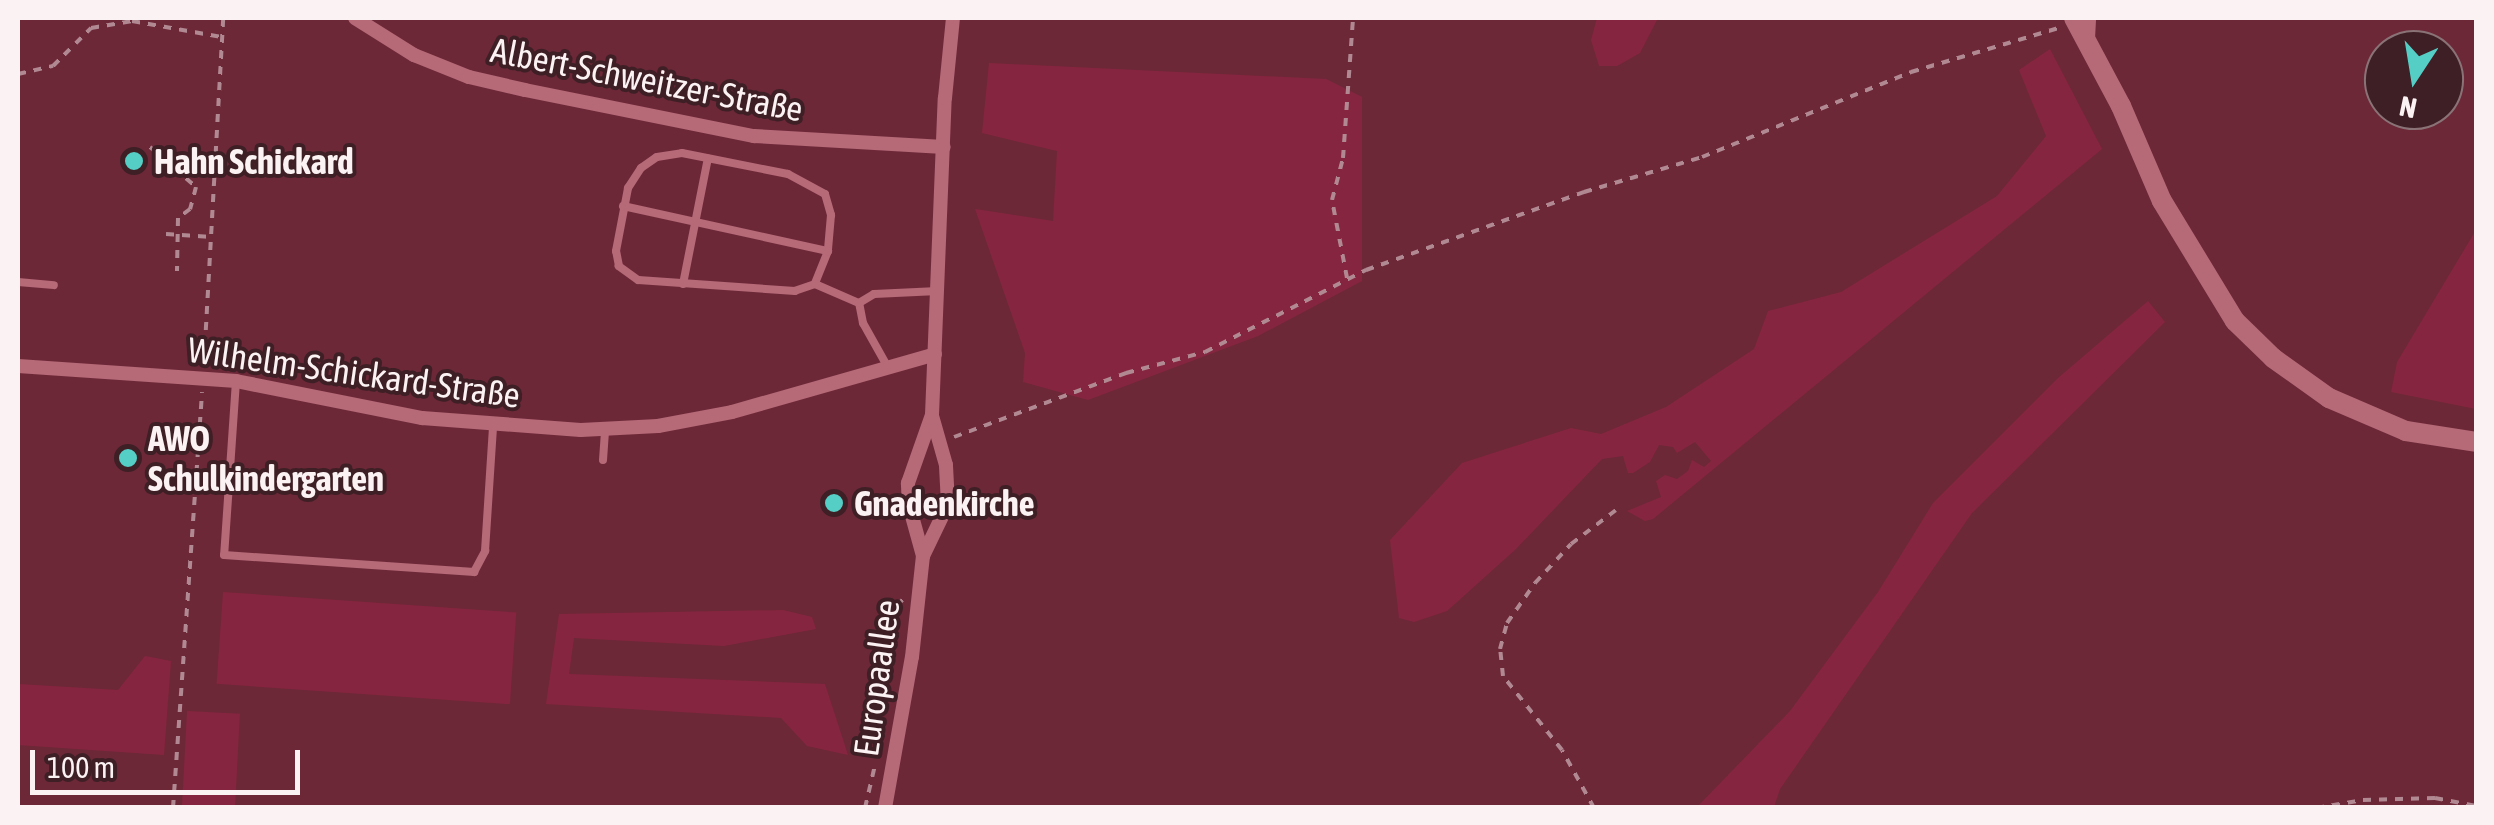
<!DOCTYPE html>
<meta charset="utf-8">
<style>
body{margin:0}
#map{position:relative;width:2494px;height:825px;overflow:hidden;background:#6d2838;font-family:"Asap Condensed",sans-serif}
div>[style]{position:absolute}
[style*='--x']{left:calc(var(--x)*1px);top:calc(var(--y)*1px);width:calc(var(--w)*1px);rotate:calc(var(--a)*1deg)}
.green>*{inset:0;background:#86253f;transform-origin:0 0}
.path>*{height:4px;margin-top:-2px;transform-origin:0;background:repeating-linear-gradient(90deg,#b18992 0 8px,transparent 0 16px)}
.lane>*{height:8px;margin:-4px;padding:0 4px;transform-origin:4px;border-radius:4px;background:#b66a78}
.street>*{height:14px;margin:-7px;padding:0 7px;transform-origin:7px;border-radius:7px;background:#b66a78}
.secondary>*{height:20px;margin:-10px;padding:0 10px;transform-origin:10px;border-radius:10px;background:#b66a78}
.dots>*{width:28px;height:28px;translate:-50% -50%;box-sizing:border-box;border:5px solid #3e1f25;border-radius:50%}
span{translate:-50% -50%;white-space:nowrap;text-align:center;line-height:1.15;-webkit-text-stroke:8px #3e1f25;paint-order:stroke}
.street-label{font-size:35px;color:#fbf2f3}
.poi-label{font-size:35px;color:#fbf2f3;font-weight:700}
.left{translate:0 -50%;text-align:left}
.frame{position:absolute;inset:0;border:20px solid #fbf2f3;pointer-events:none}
.north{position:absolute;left:2364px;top:30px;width:100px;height:100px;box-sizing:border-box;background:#3e1f25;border:2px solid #8a7377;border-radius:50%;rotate:192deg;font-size:28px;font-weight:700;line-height:40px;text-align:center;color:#fbf2f3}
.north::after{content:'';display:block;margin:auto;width:35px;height:45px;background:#55cec5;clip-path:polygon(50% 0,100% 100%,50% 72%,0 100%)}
.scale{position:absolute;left:30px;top:750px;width:270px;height:45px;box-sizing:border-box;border:5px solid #fbf2f3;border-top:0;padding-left:12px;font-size:30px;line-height:35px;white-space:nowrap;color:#fbf2f3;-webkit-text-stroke:8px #3e1f25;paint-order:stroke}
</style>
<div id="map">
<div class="green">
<div style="clip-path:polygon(1597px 18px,1658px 18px,1640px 53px,1617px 66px,1599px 66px,1591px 40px)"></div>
<div style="clip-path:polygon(2050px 49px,2102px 149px,1653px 519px,1645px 521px,1627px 511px,1661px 497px,1656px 481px,1665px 475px,1677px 479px,1688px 471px,1692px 460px,1704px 467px,1711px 461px,1695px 442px,1677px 453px,1673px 447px,1659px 445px,1650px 462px,1633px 473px,1628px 473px,1623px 456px,1602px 459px,1516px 549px,1447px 611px,1414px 622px,1399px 618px,1390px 540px,1462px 463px,1571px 428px,1601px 434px,1666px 407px,1754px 349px,1768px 311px,1841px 292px,1997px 196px,2046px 136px,2019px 70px)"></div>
<div style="clip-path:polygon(989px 63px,1326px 79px,1362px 97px,1362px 281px,1258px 336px,1088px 400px,1023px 382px,1025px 353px,975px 209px,1053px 221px,1057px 151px,982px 133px)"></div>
<div style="clip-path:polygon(2476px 230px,2476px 409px,2391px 392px,2397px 362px)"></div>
<div style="clip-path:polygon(2148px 301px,2165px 322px,1972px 513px,1780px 789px,1774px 807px,1697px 807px,1790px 711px,1878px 592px,1933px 503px,2058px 378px)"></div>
<div style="left:223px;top:592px;width:294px;height:92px;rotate:4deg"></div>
<div style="clip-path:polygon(783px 610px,812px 617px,816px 629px,724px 646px,574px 638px,569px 674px,825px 684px,848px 755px,807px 746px,781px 718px,546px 704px,559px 614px)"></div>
<div style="clip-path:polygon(145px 656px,171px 661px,164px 755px,18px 745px,18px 684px,118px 690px)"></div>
<div style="left:187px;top:711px;width:53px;height:96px;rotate:3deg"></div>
</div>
<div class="path">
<div style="--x:18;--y:74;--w:36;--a:-13"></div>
<div style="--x:53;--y:66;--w:54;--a:-45"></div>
<div style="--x:91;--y:28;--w:42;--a:-9.7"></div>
<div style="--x:132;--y:21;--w:91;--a:10.1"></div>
<div style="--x:150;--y:147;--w:61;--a:41"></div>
<div style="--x:196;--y:187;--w:23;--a:105"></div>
<div style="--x:190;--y:209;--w:15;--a:143"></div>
<div style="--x:178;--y:218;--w:53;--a:91.1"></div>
<div style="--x:161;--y:155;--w:55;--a:-1"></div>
<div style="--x:166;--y:234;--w:46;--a:3.7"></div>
<div style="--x:1347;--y:278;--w:79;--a:-100.9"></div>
<div style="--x:1332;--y:200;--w:43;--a:-75.3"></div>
<div style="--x:1343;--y:158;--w:140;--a:-85.9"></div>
<div style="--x:204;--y:362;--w:345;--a:-86.8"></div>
<div style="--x:954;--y:437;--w:184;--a:-20.4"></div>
<div style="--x:1126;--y:373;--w:82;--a:-14.9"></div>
<div style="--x:1205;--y:352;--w:181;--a:-27"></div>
<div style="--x:1366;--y:270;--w:232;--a:-19.7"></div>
<div style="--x:1584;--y:192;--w:123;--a:-16.5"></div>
<div style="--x:1702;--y:157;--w:226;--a:-22.1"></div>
<div style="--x:1911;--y:72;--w:154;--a:-16.6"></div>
<div style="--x:881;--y:731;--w:126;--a:-82.7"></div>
<div style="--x:897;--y:606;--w:9;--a:-49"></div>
<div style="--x:173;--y:808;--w:417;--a:-86"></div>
<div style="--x:865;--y:808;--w:44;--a:-76.9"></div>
<div style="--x:1594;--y:808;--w:66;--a:-118.9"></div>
<div style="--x:1562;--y:750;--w:95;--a:-128.6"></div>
<div style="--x:1503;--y:676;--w:27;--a:-96"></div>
<div style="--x:1500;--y:649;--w:27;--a:-75"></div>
<div style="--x:1507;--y:623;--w:49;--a:-55"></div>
<div style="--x:1535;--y:583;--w:53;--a:-47.3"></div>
<div style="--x:1571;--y:544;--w:56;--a:-37.1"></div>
<div style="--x:2316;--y:808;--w:48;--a:-9.7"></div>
<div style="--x:2363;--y:800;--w:72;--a:-1.6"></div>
<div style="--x:2435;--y:798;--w:42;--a:11"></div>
</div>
<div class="lane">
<div style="--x:682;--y:153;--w:108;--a:11.2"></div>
<div style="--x:788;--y:174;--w:42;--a:28.4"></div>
<div style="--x:825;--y:194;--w:22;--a:74"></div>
<div style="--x:831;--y:215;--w:36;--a:95"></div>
<div style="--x:828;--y:251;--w:35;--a:112"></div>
<div style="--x:815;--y:284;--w:21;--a:161"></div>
<div style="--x:795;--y:291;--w:157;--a:-176"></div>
<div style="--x:638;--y:280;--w:24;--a:-144"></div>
<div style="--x:619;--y:266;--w:15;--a:-101"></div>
<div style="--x:616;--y:251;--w:64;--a:-79.2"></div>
<div style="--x:628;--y:188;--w:24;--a:-57"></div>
<div style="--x:641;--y:168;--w:19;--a:-35"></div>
<div style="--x:657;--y:157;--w:25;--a:-9"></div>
<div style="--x:623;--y:206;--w:210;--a:12.4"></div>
<div style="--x:18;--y:282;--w:36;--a:5"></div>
<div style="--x:683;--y:284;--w:128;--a:-78.8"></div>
<div style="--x:815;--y:284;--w:48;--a:23.4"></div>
<div style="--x:886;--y:364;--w:47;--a:-119.3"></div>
<div style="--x:863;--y:323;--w:20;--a:-101"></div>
<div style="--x:859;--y:303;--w:17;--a:-31"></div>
<div style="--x:874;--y:294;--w:64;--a:-2.7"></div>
<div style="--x:236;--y:381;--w:174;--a:93.9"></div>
<div style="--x:224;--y:555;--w:251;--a:3.9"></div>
<div style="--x:474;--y:572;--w:24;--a:-62"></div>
<div style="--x:485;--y:551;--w:124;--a:-86.3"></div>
<div style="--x:603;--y:460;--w:30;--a:-86"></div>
</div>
<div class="street">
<div style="--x:355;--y:18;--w:70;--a:32.1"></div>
<div style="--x:414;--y:55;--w:59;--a:21.8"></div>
<div style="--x:469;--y:77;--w:57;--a:13.1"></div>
<div style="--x:525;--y:90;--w:234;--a:11.4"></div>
<div style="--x:754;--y:136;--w:190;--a:3.3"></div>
<div style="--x:2088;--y:39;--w:21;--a:-87"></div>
<div style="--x:18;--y:366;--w:219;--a:3.9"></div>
<div style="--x:236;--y:381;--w:190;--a:11.3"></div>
<div style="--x:422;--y:418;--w:159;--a:4.3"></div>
<div style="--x:581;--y:430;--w:77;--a:-3"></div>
<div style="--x:658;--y:426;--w:75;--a:-10.7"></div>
<div style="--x:732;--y:412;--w:211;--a:-15.9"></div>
<div style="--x:923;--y:556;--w:53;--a:-105.4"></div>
<div style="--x:909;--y:505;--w:22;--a:-93"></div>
<div style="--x:908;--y:483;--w:72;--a:-70.6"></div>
<div style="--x:932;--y:415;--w:317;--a:-87.7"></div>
<div style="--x:945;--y:98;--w:80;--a:-84.3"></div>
<div style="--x:885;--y:808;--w:153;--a:-79.9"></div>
<div style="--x:912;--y:657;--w:102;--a:-83.8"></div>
<div style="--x:923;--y:556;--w:58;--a:-64.3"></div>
<div style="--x:948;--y:504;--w:39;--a:-93"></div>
<div style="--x:946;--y:465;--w:51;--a:-105.9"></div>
</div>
<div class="secondary">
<div style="--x:2074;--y:18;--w:100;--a:61.9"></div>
<div style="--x:2121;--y:106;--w:103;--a:66.7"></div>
<div style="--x:2162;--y:201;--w:140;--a:58.7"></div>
<div style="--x:2235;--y:321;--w:53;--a:44.2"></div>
<div style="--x:2273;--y:358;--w:69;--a:35.5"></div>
<div style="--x:2329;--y:398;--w:84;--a:23.2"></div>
<div style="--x:2406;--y:431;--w:71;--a:8.9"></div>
</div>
<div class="dots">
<div style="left:134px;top:161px;background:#55cec5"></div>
<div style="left:128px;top:458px;background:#55cec5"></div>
<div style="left:834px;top:503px;background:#55cec5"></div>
</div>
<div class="street-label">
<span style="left:647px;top:79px;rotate:11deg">Albert-Schweitzer-Straße</span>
<span style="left:354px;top:372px;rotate:8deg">Wilhelm-Schickard-Straße</span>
<span style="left:876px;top:678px;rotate:-82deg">Europaallee</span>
</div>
<div class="poi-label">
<span class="left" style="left:154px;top:161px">Hahn Schickard</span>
<span class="left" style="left:148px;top:458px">AWO<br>Schulkindergarten</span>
<span class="left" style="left:854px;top:503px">Gnadenkirche</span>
</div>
<div class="frame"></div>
<div class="north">N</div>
<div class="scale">100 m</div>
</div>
